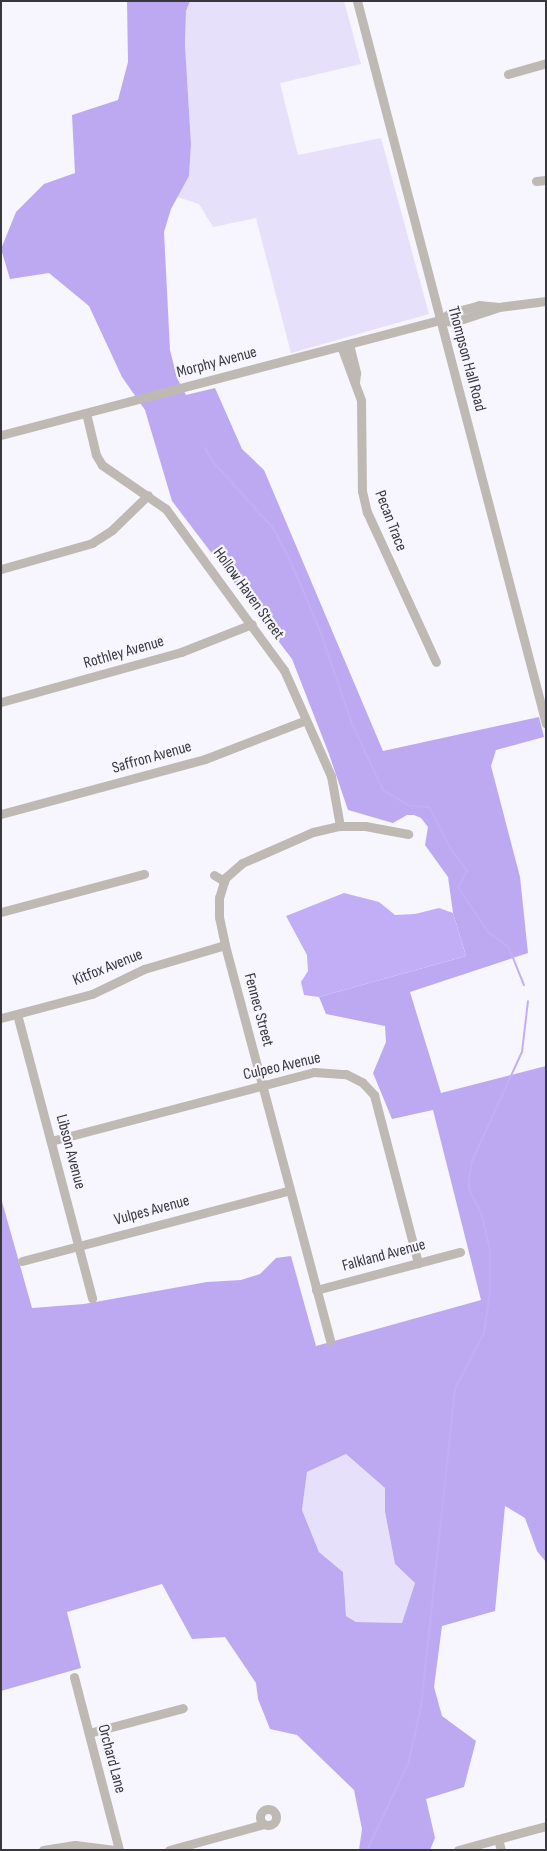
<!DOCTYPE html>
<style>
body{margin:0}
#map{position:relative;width:547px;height:1851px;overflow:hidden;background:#f7f5fe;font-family:"Sofia Sans Condensed",sans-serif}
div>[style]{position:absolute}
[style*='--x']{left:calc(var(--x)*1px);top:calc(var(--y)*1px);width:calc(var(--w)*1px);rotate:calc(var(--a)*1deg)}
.green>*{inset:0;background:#e6e0fb}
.forest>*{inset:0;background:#bda9f2}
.water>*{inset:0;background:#c2aef7}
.stream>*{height:2px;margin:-1px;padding:0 1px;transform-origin:1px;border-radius:1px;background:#c2aef7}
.minor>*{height:9px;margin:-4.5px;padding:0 4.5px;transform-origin:4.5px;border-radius:4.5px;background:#bfb9b4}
.minor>.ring{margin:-4.5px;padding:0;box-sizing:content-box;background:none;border:9px solid #bfb9b4;border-radius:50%}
span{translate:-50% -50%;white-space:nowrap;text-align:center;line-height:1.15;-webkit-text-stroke:4.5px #f7f5fe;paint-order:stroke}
.street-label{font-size:16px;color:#38373d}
.frame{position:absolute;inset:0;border:2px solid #38373d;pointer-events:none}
</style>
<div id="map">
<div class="green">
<div style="clip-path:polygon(190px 1px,344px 1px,361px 64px,280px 83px,298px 155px,381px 138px,429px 314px,291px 353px,256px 218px,213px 227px,199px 204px,177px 197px,189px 176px,191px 144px,185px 45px,186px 11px)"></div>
<div style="clip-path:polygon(346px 1454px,385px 1488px,385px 1512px,395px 1564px,415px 1583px,402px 1623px,356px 1622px,346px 1616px,343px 1572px,319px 1552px,302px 1510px,307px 1472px)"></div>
</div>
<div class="forest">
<div style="clip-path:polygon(evenodd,127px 1px,190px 1px,186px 11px,185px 45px,191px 144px,189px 176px,171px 209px,164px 232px,170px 350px,177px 378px,186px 395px,215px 388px,242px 449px,264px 470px,383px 751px,539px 717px,544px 737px,496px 750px,491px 766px,520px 877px,528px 953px,410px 992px,441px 1093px,546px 1066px,546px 1562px,537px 1551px,525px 1518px,505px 1506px,495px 1611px,442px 1626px,434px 1687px,442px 1716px,476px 1741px,464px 1787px,426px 1799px,435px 1838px,430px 1850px,359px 1850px,362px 1829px,354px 1790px,297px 1735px,270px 1729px,258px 1699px,256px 1683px,225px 1637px,192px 1639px,162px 1584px,67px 1612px,81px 1668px,1px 1691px,1px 1198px,32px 1308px,84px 1304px,207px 1282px,241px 1280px,260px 1274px,276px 1258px,291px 1256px,316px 1346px,481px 1300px,433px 1110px,392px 1119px,373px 1073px,386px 1042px,385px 1026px,326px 1014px,319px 997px,466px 956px,453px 913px,448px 877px,425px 845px,428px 827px,421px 818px,414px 815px,407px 815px,393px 823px,348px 810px,329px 754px,292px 659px,172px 501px,145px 410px,122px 377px,89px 306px,49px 273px,10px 279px,1px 249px,16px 212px,44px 184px,75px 173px,72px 115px,118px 100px,128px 62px,127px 1px,346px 1454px,385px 1488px,385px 1512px,395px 1564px,415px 1583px,402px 1623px,356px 1622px,346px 1616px,343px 1572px,319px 1552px,302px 1510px,307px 1472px,346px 1454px)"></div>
</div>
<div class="water">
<div style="clip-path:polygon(344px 893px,379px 902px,395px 915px,415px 914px,439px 908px,453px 913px,466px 956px,319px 997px,304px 995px,301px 982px,308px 971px,307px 955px,286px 916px)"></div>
</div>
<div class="stream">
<div style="--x:205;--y:448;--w:16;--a:60"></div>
<div style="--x:213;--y:462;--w:89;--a:47.7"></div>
<div style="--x:273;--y:528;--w:34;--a:62"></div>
<div style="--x:289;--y:558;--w:76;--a:66.8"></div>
<div style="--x:319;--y:628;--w:102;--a:71"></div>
<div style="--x:352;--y:724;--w:73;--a:64.8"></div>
<div style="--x:383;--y:790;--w:31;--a:31"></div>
<div style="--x:410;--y:806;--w:19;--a:3"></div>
<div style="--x:429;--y:807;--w:47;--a:62.4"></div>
<div style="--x:451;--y:849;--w:27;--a:54"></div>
<div style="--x:467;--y:871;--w:18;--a:119"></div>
<div style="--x:458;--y:887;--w:54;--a:56.3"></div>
<div style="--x:488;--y:932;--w:26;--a:37"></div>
<div style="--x:509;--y:948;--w:40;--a:68"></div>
<div style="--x:367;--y:1850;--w:95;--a:-64.5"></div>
<div style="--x:408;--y:1764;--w:58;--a:-77.2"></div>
<div style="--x:421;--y:1707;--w:320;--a:-83.9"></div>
<div style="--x:455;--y:1389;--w:63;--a:-62.6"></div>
<div style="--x:484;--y:1333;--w:40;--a:-81.5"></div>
<div style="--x:490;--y:1293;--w:44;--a:-90"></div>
<div style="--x:490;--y:1249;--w:37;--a:-104"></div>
<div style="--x:481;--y:1213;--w:27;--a:-117"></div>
<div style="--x:469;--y:1189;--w:9;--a:-90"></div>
<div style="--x:469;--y:1180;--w:19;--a:-81"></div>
<div style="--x:472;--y:1161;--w:120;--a:-65.4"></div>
<div style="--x:522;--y:1052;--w:51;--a:-83.3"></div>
</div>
<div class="minor">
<div style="--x:357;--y:1;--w:747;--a:75.35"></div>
<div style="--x:508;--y:74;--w:40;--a:-16"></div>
<div style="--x:536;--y:181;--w:10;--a:-6"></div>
<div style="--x:440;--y:320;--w:14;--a:8"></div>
<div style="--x:454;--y:322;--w:47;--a:-18.4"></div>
<div style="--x:499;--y:307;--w:47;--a:-7.3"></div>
<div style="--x:349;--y:344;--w:30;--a:76"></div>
<div style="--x:356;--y:373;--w:9;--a:96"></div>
<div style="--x:341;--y:346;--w:58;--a:69.7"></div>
<div style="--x:361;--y:400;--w:91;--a:89.4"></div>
<div style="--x:362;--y:491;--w:22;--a:77"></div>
<div style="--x:367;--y:512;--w:165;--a:65.3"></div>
<div style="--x:86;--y:413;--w:43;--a:76.6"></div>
<div style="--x:96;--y:455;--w:12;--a:59"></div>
<div style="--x:102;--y:465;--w:78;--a:34.5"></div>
<div style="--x:166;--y:509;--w:200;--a:53.8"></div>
<div style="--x:284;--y:670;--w:116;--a:66.1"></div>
<div style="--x:331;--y:776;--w:51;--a:79.8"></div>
<div style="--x:1;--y:435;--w:454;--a:-14.7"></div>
<div style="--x:440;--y:320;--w:12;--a:-35"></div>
<div style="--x:450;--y:313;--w:30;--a:-15"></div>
<div style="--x:479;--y:305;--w:20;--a:6"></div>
<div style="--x:1;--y:569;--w:95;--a:-15.9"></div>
<div style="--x:92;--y:543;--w:24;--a:-33"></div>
<div style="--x:112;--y:530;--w:50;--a:-44.2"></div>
<div style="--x:1;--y:702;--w:187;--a:-15.5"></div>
<div style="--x:181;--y:652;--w:76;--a:-21.5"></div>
<div style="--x:1;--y:814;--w:211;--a:-15.1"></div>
<div style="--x:205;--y:759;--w:108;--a:-21.1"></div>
<div style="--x:214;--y:875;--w:12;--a:31"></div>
<div style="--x:1;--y:912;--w:148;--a:-14.9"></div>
<div style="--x:17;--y:1014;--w:294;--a:75.2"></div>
<div style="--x:1;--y:1018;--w:94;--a:-14.8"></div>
<div style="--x:92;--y:994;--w:58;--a:-25.7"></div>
<div style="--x:144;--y:969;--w:84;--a:-16.5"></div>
<div style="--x:51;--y:1141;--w:272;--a:-14.7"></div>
<div style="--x:314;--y:1072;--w:32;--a:4"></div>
<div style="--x:346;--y:1074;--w:18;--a:27"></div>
<div style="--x:362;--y:1082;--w:18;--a:47"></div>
<div style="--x:374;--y:1095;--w:174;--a:75.3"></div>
<div style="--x:22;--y:1261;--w:277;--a:-14.8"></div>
<div style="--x:316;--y:1290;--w:149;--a:-14.8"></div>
<div style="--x:330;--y:1340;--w:409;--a:-104.9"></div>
<div style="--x:225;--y:945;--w:29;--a:-102"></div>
<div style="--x:219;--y:917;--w:19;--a:-90"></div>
<div style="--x:219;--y:898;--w:21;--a:-73"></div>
<div style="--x:225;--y:878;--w:23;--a:-41"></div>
<div style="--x:242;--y:863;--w:77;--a:-23.6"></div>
<div style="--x:313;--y:832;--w:28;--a:-13"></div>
<div style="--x:340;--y:826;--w:25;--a:0"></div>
<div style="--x:365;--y:826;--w:44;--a:10.5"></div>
<div style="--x:74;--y:1677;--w:179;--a:75.4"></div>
<div style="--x:89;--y:1733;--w:97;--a:-14.9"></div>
<div class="ring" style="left:260px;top:1809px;width:7px;height:7px"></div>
<div style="--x:498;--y:1839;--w:11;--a:75"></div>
<div style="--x:43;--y:1850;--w:32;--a:-9"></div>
<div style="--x:75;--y:1845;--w:40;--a:7.1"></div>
<div style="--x:169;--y:1850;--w:98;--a:-15.3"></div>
<div style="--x:458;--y:1850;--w:91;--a:-15.3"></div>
</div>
<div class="street-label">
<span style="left:466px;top:359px;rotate:75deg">Thompson Hall Road</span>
<span style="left:217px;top:363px;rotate:-15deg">Morphy Avenue</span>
<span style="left:390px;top:521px;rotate:69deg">Pecan Trace</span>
<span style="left:248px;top:594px;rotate:54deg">Hollow Haven Street</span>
<span style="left:124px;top:653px;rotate:-16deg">Rothley Avenue</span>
<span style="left:152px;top:758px;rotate:-16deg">Saffron Avenue</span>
<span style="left:108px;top:968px;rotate:-22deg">Kitfox Avenue</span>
<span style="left:258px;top:1010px;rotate:75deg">Fennec Street</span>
<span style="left:282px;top:1067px;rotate:-13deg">Culpeo Avenue</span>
<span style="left:70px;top:1152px;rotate:75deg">Libson Avenue</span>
<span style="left:152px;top:1211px;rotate:-15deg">Vulpes Avenue</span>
<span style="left:384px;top:1256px;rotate:-15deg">Falkland Avenue</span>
<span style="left:111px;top:1759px;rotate:75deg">Orchard Lane</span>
</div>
<div class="frame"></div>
</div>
